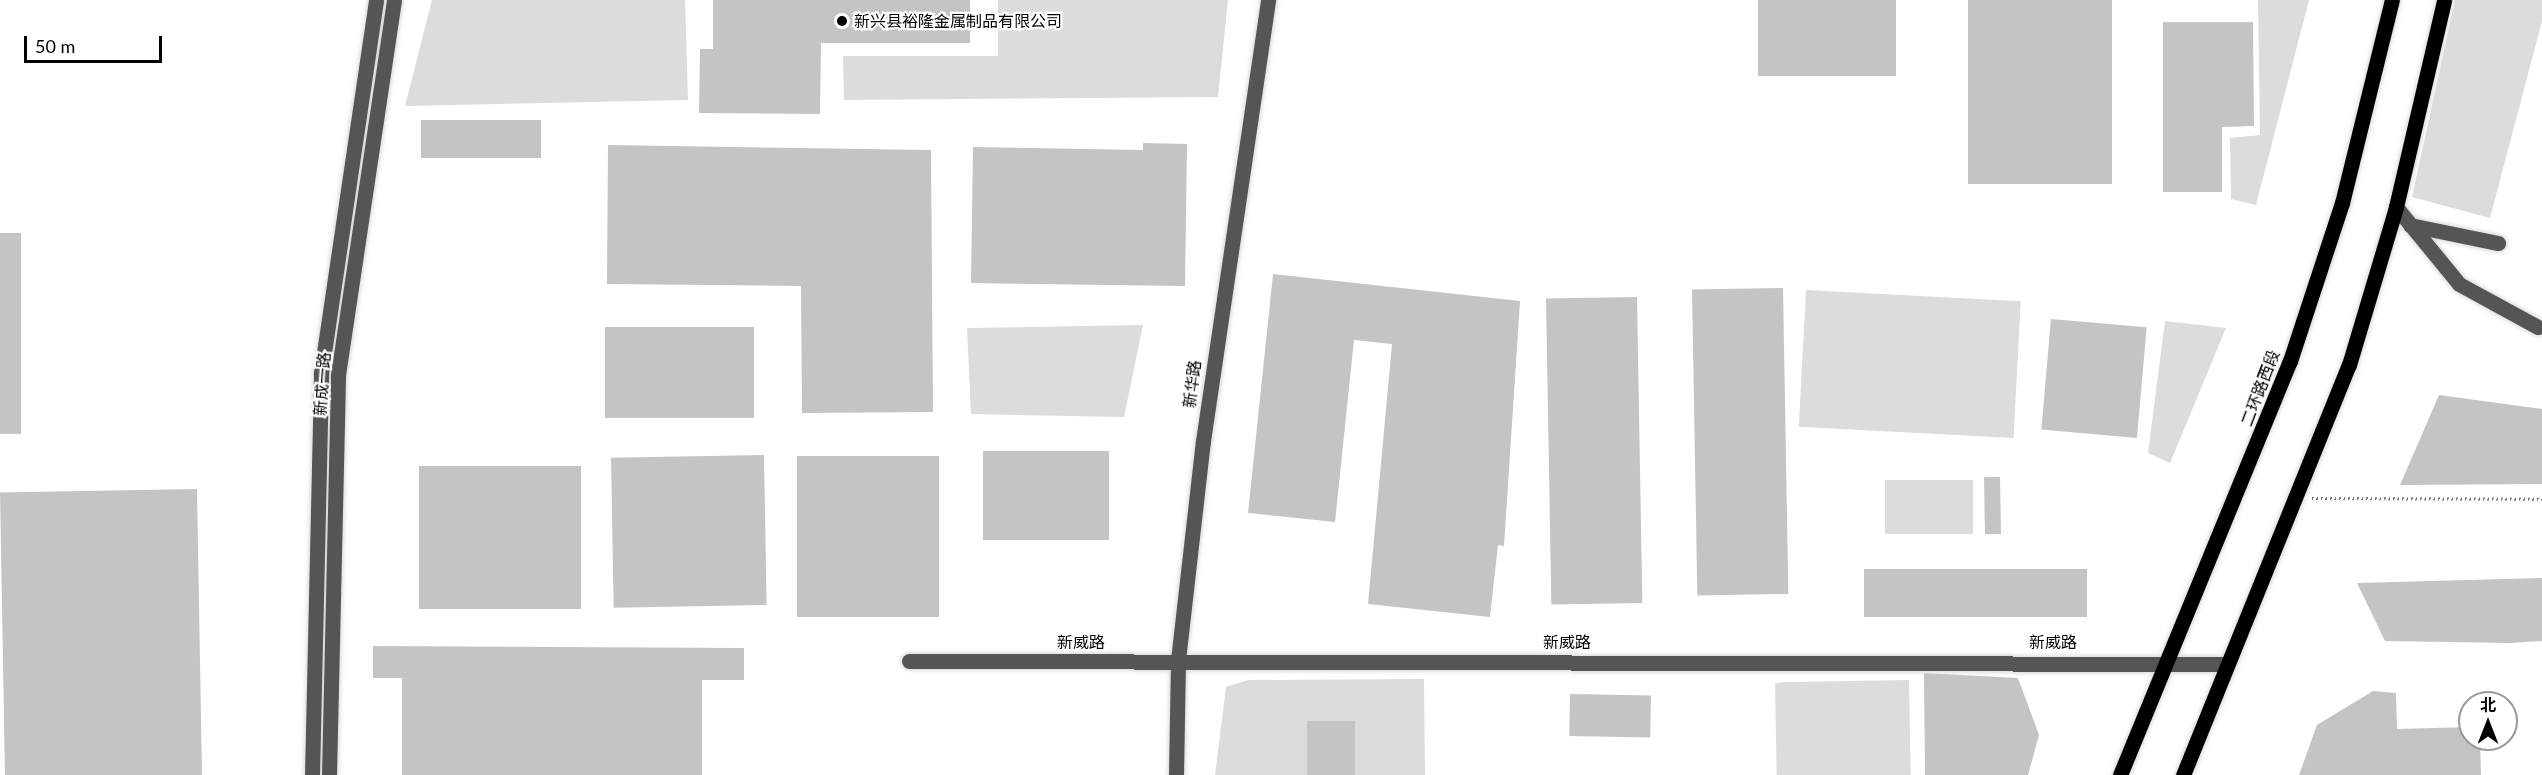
<!DOCTYPE html>
<meta charset="utf-8">
<style>
body{margin:0}
#map{position:relative;width:2542px;height:775px;overflow:hidden;background:#fff;font-family:Lato,"Noto Sans SC",sans-serif}
div>[style]{position:absolute}
[style*='--x']{left:calc(var(--x)*1px);top:calc(var(--y)*1px);width:calc(var(--w)*1px);rotate:calc(var(--a)*1deg)}
.green>*{inset:0;background:#dcdcdc;transform-origin:0 0}
.building>*{inset:0;background:#c4c4c4;transform-origin:0 0}
.path>*{height:3px;margin-top:-1.5px;transform-origin:0;background:repeating-linear-gradient(90deg,#777 0 1.5px,transparent 0 4.5px)}
.roads{filter:drop-shadow(0 0 2px #dbdbdb) drop-shadow(0 0 2px #dbdbdb)}
.minor>*{height:15px;margin:-7.5px;padding:0 7.5px;transform-origin:7.5px;border-radius:7.5px;background:#555}
.major>*{height:15px;margin:-7.5px;padding:0 7.5px;transform-origin:7.5px;border-radius:7.5px;background:#000}
.dots>*{width:16px;height:16px;translate:-50% -50%;box-sizing:border-box;border:3px solid #fff;border-radius:50%}
span{translate:-50% -50%;white-space:nowrap;text-align:center;line-height:1.15;-webkit-text-stroke:4.5px #fff;paint-order:stroke}
.poi-label{font-size:16px;color:#000}
.left{translate:0 -50%;text-align:left}
.street-label{font-size:16px;color:#000}
.north{position:absolute;left:2458px;top:691px;width:60px;height:60px;box-sizing:border-box;background:#fff;border:2px solid #999;border-radius:50%;rotate:0deg;font-size:16px;font-weight:700;line-height:24px;text-align:center;color:#000}
.north::after{content:'';display:block;margin:auto;width:21px;height:27px;background:#000;clip-path:polygon(50% 0,100% 100%,50% 72%,0 100%)}
.scale{position:absolute;left:24px;top:36px;width:138px;height:27px;box-sizing:border-box;border:3px solid #000;border-top:0;padding-left:8px;font-size:18px;line-height:21px;white-space:nowrap;color:#000;-webkit-text-stroke:4px #fff;paint-order:stroke}
</style>
<div id="map">
<div class="green">
<div style="clip-path:polygon(432px 0,685px 0,688px 100px,405px 106px)"></div>
<div style="clip-path:polygon(998px 0,1228px 0,1218px 97px,844px 100px,843px 56px,998px 56px)"></div>
<div style="clip-path:polygon(2258px 0,2309px 0,2256px 205px,2231px 199px,2230px 138px,2260px 135px)"></div>
<div style="clip-path:polygon(2455px 0,2542px 0,2542px 21px,2490px 218px,2412px 197px)"></div>
<div style="left:1806px;top:290px;width:215px;height:137px;rotate:3deg"></div>
<div style="clip-path:polygon(2165px 321px,2226px 328px,2170px 463px,2148px 453px)"></div>
<div style="clip-path:polygon(1143px 325px,1124px 417px,971px 414px,967px 328px)"></div>
<div style="left:1973px;top:480px;width:54px;height:88px;rotate:90deg"></div>
<div style="clip-path:polygon(1424px 679px,1425px 775px,1215px 775px,1226px 687px,1248px 680px)"></div>
<div style="left:1909px;top:680px;width:95px;height:134px;rotate:89deg"></div>
</div>
<div class="building">
<div style="clip-path:polygon(713px 0,970px 0,970px 43px,821px 43px,820px 114px,699px 113px,700px 49px,713px 49px)"></div>
<div style="left:1758px;top:0;width:138px;height:76px"></div>
<div style="left:1968px;top:0;width:144px;height:184px"></div>
<div style="clip-path:polygon(2163px 22px,2253px 22px,2254px 126px,2222px 127px,2222px 192px,2163px 192px)"></div>
<div style="left:421px;top:120px;width:120px;height:38px"></div>
<div style="clip-path:polygon(1143px 143px,1187px 144px,1185px 286px,971px 283px,973px 147px,1143px 150px)"></div>
<div style="clip-path:polygon(608px 145px,931px 150px,933px 412px,802px 413px,801px 286px,607px 284px)"></div>
<div style="left:0;top:233px;width:21px;height:201px"></div>
<div style="clip-path:polygon(1273px 274px,1520px 301px,1504px 546px,1498px 545px,1490px 617px,1368px 604px,1392px 344px,1354px 340px,1335px 522px,1248px 513px)"></div>
<div style="left:1783px;top:288px;width:306px;height:91px;rotate:89deg"></div>
<div style="left:1637px;top:297px;width:306px;height:91px;rotate:89deg"></div>
<div style="left:2051px;top:319px;width:96px;height:111px;rotate:5deg"></div>
<div style="left:605px;top:327px;width:149px;height:91px"></div>
<div style="clip-path:polygon(2439px 395px,2542px 409px,2542px 484px,2400px 485px)"></div>
<div style="left:983px;top:451px;width:126px;height:89px"></div>
<div style="left:764px;top:455px;width:150px;height:153px;rotate:89deg"></div>
<div style="left:797px;top:456px;width:142px;height:161px"></div>
<div style="left:419px;top:466px;width:162px;height:143px"></div>
<div style="left:2000px;top:477px;width:57px;height:16px;rotate:89deg"></div>
<div style="left:197px;top:489px;width:286px;height:197px;rotate:89deg"></div>
<div style="left:1864px;top:569px;width:223px;height:48px"></div>
<div style="clip-path:polygon(2542px 578px,2542px 641px,2510px 643px,2385px 641px,2357px 583px)"></div>
<div style="clip-path:polygon(373px 646px,744px 648px,744px 680px,702px 680px,702px 775px,402px 775px,402px 678px,373px 678px)"></div>
<div style="clip-path:polygon(1924px 673px,2018px 678px,2039px 735px,2028px 775px,1925px 775px)"></div>
<div style="clip-path:polygon(2373px 691px,2396px 693px,2397px 729px,2470px 727px,2470px 739px,2480px 739px,2481px 775px,2299px 775px,2317px 725px)"></div>
<div style="left:1570px;top:694px;width:81px;height:42px;rotate:1deg"></div>
<div style="left:1307px;top:721px;width:48px;height:54px"></div>
</div>
<div class="path">
<div style="--x:2312;--y:498;--w:230;--a:0.2"></div>
</div>
<div class="roads">
<div class="minor">
<div style="--x:2396;--y:207;--w:99;--a:50.7"></div>
<div style="--x:2459;--y:284;--w:90;--a:28.6"></div>
<div style="--x:2410;--y:225;--w:90;--a:11.6"></div>
<div style="--x:909;--y:661;--w:1317;--a:0.13"></div>
<div style="--x:312;--y:775;--w:402;--a:-88.7"></div>
<div style="--x:321;--y:373;--w:377;--a:-81.6"></div>
<div style="--x:329;--y:775;--w:400;--a:-88.7"></div>
<div style="--x:338;--y:375;--w:379;--a:-81.5"></div>
<div style="--x:1176;--y:775;--w:115;--a:-89"></div>
<div style="--x:1178;--y:660;--w:220;--a:-83.5"></div>
<div style="--x:1203;--y:441;--w:446;--a:-81.6"></div>
</div>
<div class="major">
<div style="--x:2120;--y:775;--w:448;--a:-67.7"></div>
<div style="--x:2290;--y:361;--w:166;--a:-71.8"></div>
<div style="--x:2342;--y:203;--w:209;--a:-76.2"></div>
<div style="--x:2183;--y:775;--w:442;--a:-68"></div>
<div style="--x:2349;--y:365;--w:165;--a:-73.4"></div>
<div style="--x:2396;--y:207;--w:212;--a:-76.9"></div>
</div>
</div>
<div class="dots">
<div style="left:842px;top:21px;background:#000"></div>
</div>
<div class="poi-label">
<span class="left" style="left:854px;top:21px">新兴县裕隆金属制品有限公司</span>
</div>
<div class="street-label">
<span style="left:322px;top:384px;rotate:-86deg">新成一路</span>
<span style="left:1192px;top:384px;rotate:-83deg">新华路</span>
<span style="left:2260px;top:388px;rotate:-69deg">二环路西段</span>
<span style="left:1081px;top:642px">新威路</span>
<span style="left:1567px;top:642px">新威路</span>
<span style="left:2053px;top:642px">新威路</span>
</div>
<div class="north">北</div>
<div class="scale">50 m</div>
</div>
